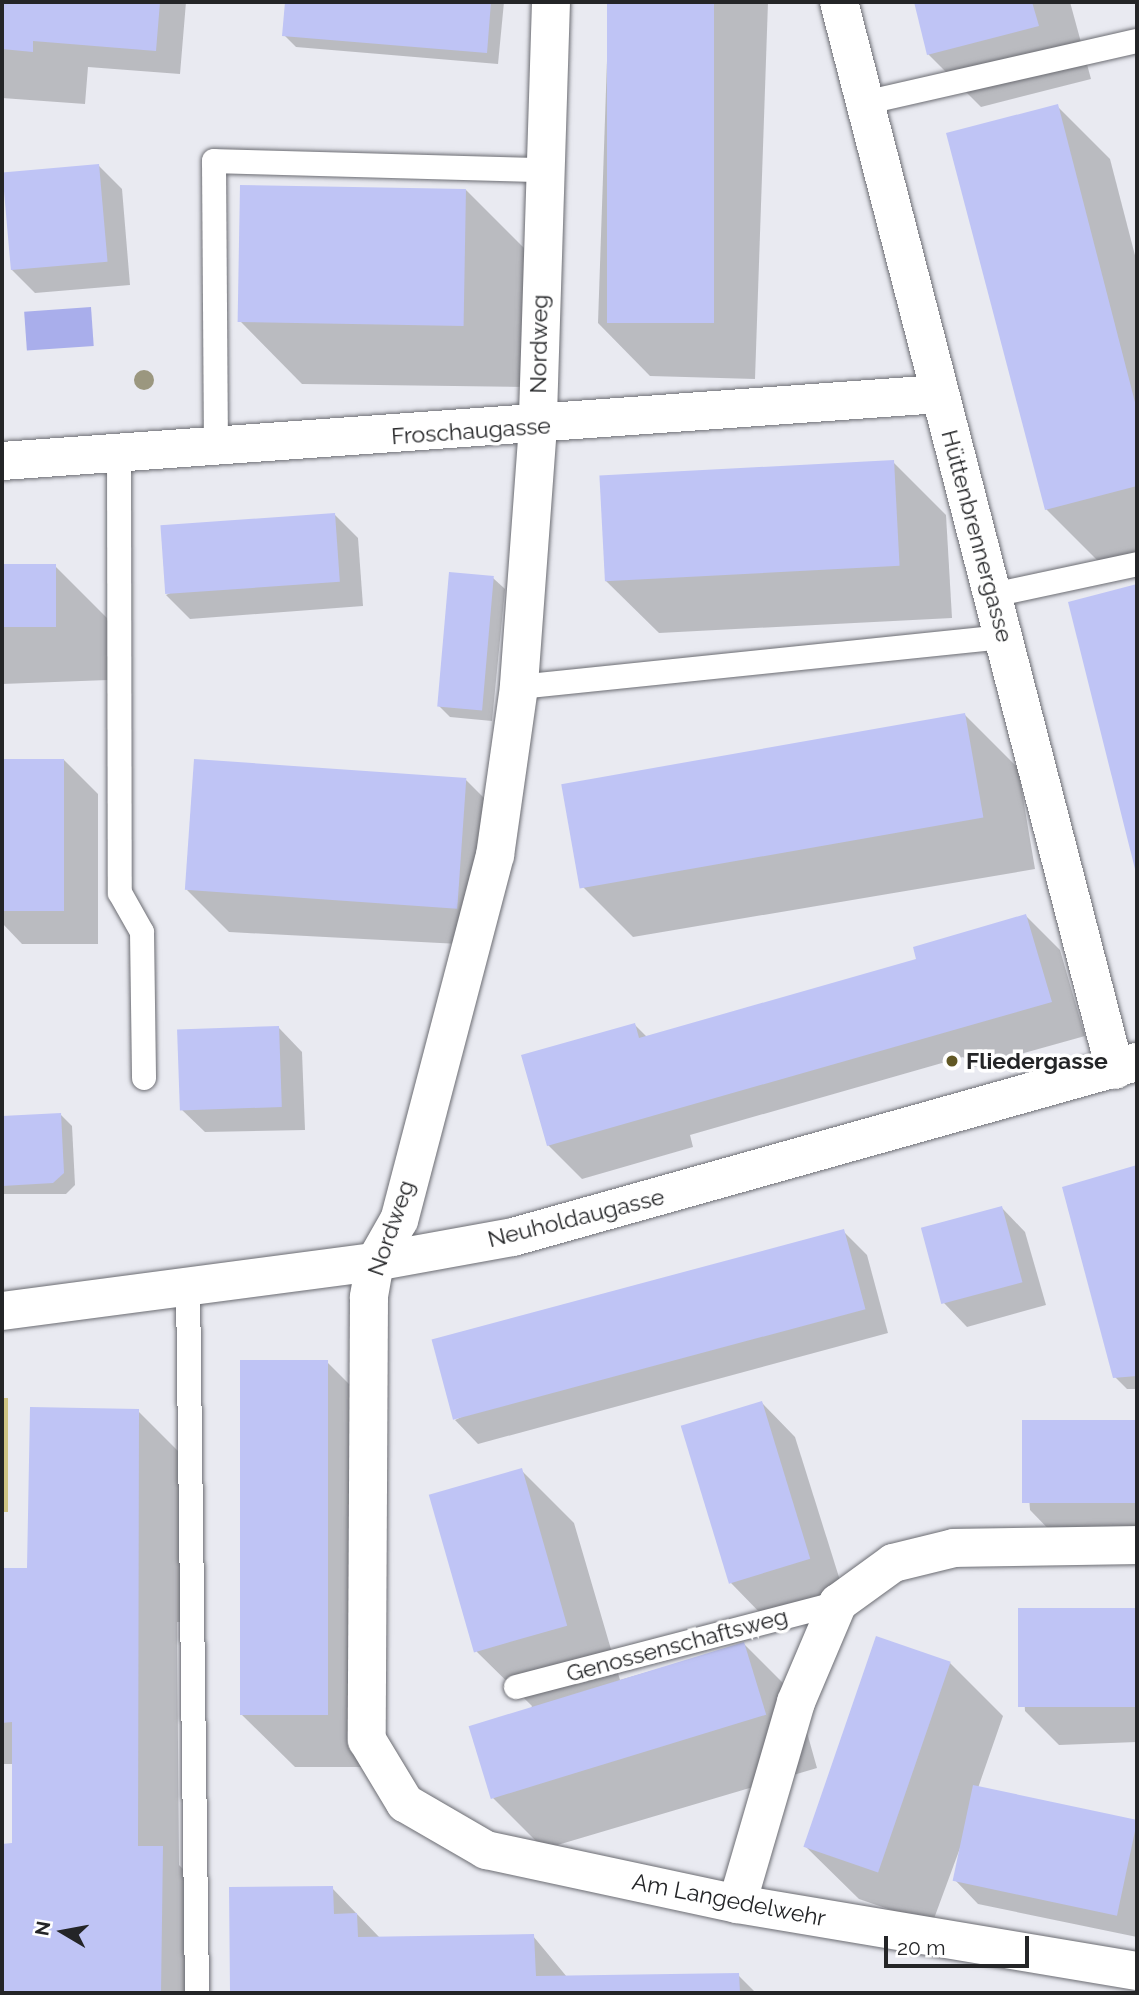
<!DOCTYPE html>
<meta charset="utf-8">
<style>
body{margin:0}
#map{position:relative;width:1139px;height:1995px;overflow:hidden;background:#e9eaf1;font-family:Raleway,sans-serif}
div>[style]{position:absolute}
[style*='--x']{left:calc(var(--x)*1px);top:calc(var(--y)*1px);width:calc(var(--w)*1px);rotate:calc(var(--a)*1deg)}
.green>*{inset:0;background:#d0c585;transform-origin:0 0}
.water>*{inset:0;background:#a9aeeb;transform-origin:0 0}
.shadow>*{inset:0;background:#0003}
.building>*{inset:0;background:#bfc4f5;transform-origin:0 0}
.roads{filter:drop-shadow(0 0 2px #6c6d73) drop-shadow(0 0 2px #6c6d73)}
.lane>*{height:24px;margin:-12px;padding:0 12px;transform-origin:12px;border-radius:12px;background:#fff}
.street>*{height:38px;margin:-19px;padding:0 19px;transform-origin:19px;border-radius:19px;background:#fff}
.secondary>*{height:38px;margin:-19px;padding:0 19px;transform-origin:19px;border-radius:19px;background:#fff}
.trees>*{width:20px;height:20px;margin:-10px;border-radius:50%;background:#9b977f}
.dots>*{width:19px;height:19px;translate:-50% -50%;box-sizing:border-box;border:4px solid #fff;border-radius:50%}
span{translate:-50% -50%;white-space:nowrap;text-align:center;line-height:1.15;-webkit-text-stroke:7px #fff;paint-order:stroke}
.street-label{font-size:23px;color:#242527}
.poi-label{font-size:23px;color:#242527;font-weight:700}
.left{translate:0 -50%;text-align:left}
.frame{position:absolute;inset:0;border:4px solid #242527;pointer-events:none}
.north{position:absolute;left:28px;top:1897px;width:70px;height:70px;-webkit-text-stroke:5px #fff;paint-order:stroke;rotate:280deg;font-size:19px;font-weight:700;line-height:28px;text-align:center;color:#242527}
.north::after{content:'';display:block;margin:auto;width:24px;height:32px;background:#242527;clip-path:polygon(50% 0,100% 100%,50% 72%,0 100%)}
.scale{position:absolute;left:884px;top:1936px;width:145px;height:32px;box-sizing:border-box;border:4px solid #242527;border-top:0;padding-left:9px;font-size:21px;line-height:24px;white-space:nowrap;color:#242527;-webkit-text-stroke:5px #fff;paint-order:stroke}
</style>
<div id="map">
<div class="green">
<div style="left:2px;top:1398px;width:6px;height:114px"></div>
</div>
<div class="water">
<div style="left:91px;top:307px;width:39px;height:67px;rotate:86deg"></div>
</div>
<div class="shadow">
<div style="clip-path:polygon(2px 2px,186px 2px,180px 74px,88px 67px,85px 104px,2px 98px)"></div>
<div style="clip-path:polygon(287px 2px,504px 2px,498px 64px,296px 47px,284px 35px)"></div>
<div style="clip-path:polygon(609px 2px,768px 2px,755px 379px,650px 376px,598px 323px)"></div>
<div style="clip-path:polygon(916px 2px,1070px 2px,1091px 79px,981px 107px,928px 54px)"></div>
<div style="clip-path:polygon(1057px 106px,1110px 159px,1137px 263px,1137px 552px,1099px 562px,1046px 509px)"></div>
<div style="clip-path:polygon(98px 165px,122px 189px,130px 285px,35px 293px,11px 269px)"></div>
<div style="clip-path:polygon(466px 190px,528px 252px,526px 387px,302px 384px,240px 321px)"></div>
<div style="clip-path:polygon(893px 462px,946px 515px,952px 618px,659px 633px,606px 581px)"></div>
<div style="clip-path:polygon(334px 514px,358px 538px,363px 606px,190px 619px,166px 595px)"></div>
<div style="clip-path:polygon(2px 566px,55px 566px,108px 619px,108px 680px,2px 684px)"></div>
<div style="clip-path:polygon(493px 578px,505px 589px,492px 721px,450px 717px,438px 705px)"></div>
<div style="clip-path:polygon(1137px 586px,1137px 870px,1070px 603px)"></div>
<div style="clip-path:polygon(965px 715px,1018px 768px,1035px 869px,633px 937px,580px 884px)"></div>
<div style="clip-path:polygon(64px 760px,98px 794px,98px 944px,22px 944px,2px 923px,2px 761px)"></div>
<div style="clip-path:polygon(465px 779px,507px 821px,478px 945px,229px 932px,187px 890px)"></div>
<div style="clip-path:polygon(1026px 916px,1060px 950px,1085px 1036px,974px 1067px,963px 1057px,690px 1135px,693px 1147px,582px 1179px,548px 1145px,635px 1025px,647px 1037px,918px 960px)"></div>
<div style="clip-path:polygon(279px 1028px,302px 1052px,305px 1130px,205px 1132px,181px 1109px)"></div>
<div style="clip-path:polygon(60px 1114px,72px 1126px,75px 1185px,66px 1194px,2px 1194px,2px 1118px)"></div>
<div style="clip-path:polygon(1137px 1167px,1137px 1389px,1127px 1389px,1115px 1377px,1064px 1188px)"></div>
<div style="clip-path:polygon(1002px 1208px,1025px 1232px,1046px 1305px,967px 1327px,944px 1303px)"></div>
<div style="clip-path:polygon(843px 1231px,867px 1255px,888px 1333px,478px 1444px,455px 1420px)"></div>
<div style="clip-path:polygon(327px 1362px,351px 1386px,380px 1767px,295px 1767px,242px 1715px)"></div>
<div style="clip-path:polygon(762px 1403px,795px 1437px,844px 1593px,764px 1617px,731px 1583px)"></div>
<div style="clip-path:polygon(138px 1411px,191px 1464px,188px 1622px,177px 1622px,179px 1865px,204px 1890px,203px 1993px,2px 1993px,2px 1845px,14px 1845px,14px 1764px,2px 1764px,2px 1570px,33px 1571px)"></div>
<div style="clip-path:polygon(1137px 1422px,1137px 1539px,1063px 1544px,1030px 1510px,1024px 1430px)"></div>
<div style="clip-path:polygon(521px 1470px,574px 1523px,620px 1680px,744px 1644px,797px 1697px,817px 1768px,544px 1849px,491px 1796px,532px 1706px,477px 1652px,431px 1497px)"></div>
<div style="clip-path:polygon(1137px 1610px,1137px 1742px,1059px 1745px,1025px 1711px,1020px 1615px)"></div>
<div style="clip-path:polygon(950px 1663px,1003px 1716px,978px 1788px,1137px 1821px,1137px 1937px,978px 1904px,955px 1880px,963px 1840px,932px 1924px,859px 1899px,806px 1847px)"></div>
<div style="clip-path:polygon(332px 1888px,380px 1938px,533px 1936px,567px 1977px,738px 1975px,756px 1993px,233px 1993px,231px 1889px)"></div>
</div>
<div class="building">
<div style="clip-path:polygon(2px 2px,160px 2px,156px 51px,33px 41px,33px 52px,2px 49px)"></div>
<div style="clip-path:polygon(285px 2px,491px 2px,487px 53px,282px 36px)"></div>
<div style="left:607px;top:2px;width:107px;height:321px"></div>
<div style="clip-path:polygon(914px 2px,1032px 2px,1039px 26px,927px 55px)"></div>
<div style="clip-path:polygon(1058px 104px,1137px 410px,1137px 486px,1045px 510px,946px 133px)"></div>
<div style="left:99px;top:164px;width:98px;height:97px;rotate:85deg"></div>
<div style="left:240px;top:185px;width:226px;height:137px;rotate:1deg"></div>
<div style="left:894px;top:460px;width:106px;height:295px;rotate:87deg"></div>
<div style="left:335px;top:513px;width:69px;height:175px;rotate:86deg"></div>
<div style="left:56px;top:564px;width:63px;height:54px;rotate:90deg"></div>
<div style="left:449px;top:572px;width:45px;height:135px;rotate:5deg"></div>
<div style="clip-path:polygon(1137px 584px,1137px 873px,1136px 873px,1068px 602px)"></div>
<div style="left:965px;top:713px;width:106px;height:410px;rotate:80deg"></div>
<div style="left:2px;top:759px;width:62px;height:152px"></div>
<div style="left:194px;top:759px;width:273px;height:131px;rotate:4deg"></div>
<div style="clip-path:polygon(1026px 914px,1052px 1002px,547px 1146px,521px 1055px,635px 1023px,639px 1038px,916px 959px,913px 947px)"></div>
<div style="left:279px;top:1026px;width:81px;height:102px;rotate:88deg"></div>
<div style="clip-path:polygon(61px 1113px,64px 1173px,53px 1183px,2px 1186px,2px 1116px)"></div>
<div style="clip-path:polygon(1137px 1165px,1137px 1376px,1113px 1378px,1062px 1187px)"></div>
<div style="left:1002px;top:1206px;width:79px;height:84px;rotate:75deg"></div>
<div style="left:844px;top:1229px;width:83px;height:427px;rotate:75deg"></div>
<div style="left:240px;top:1360px;width:88px;height:355px"></div>
<div style="left:762px;top:1401px;width:165px;height:85px;rotate:73deg"></div>
<div style="clip-path:polygon(30px 1407px,139px 1409px,138px 1846px,163px 1846px,161px 1993px,2px 1993px,2px 1844px,12px 1843px,12px 1722px,2px 1723px,2px 1568px,27px 1568px)"></div>
<div style="left:1137px;top:1420px;width:83px;height:115px;rotate:90deg"></div>
<div style="left:522px;top:1468px;width:164px;height:97px;rotate:74deg"></div>
<div style="left:1137px;top:1608px;width:99px;height:119px;rotate:90deg"></div>
<div style="left:876px;top:1636px;width:79px;height:223px;rotate:19deg"></div>
<div style="left:744px;top:1642px;width:76px;height:288px;rotate:73deg"></div>
<div style="left:973px;top:1785px;width:168px;height:98px;rotate:12deg"></div>
<div style="clip-path:polygon(333px 1886px,334px 1914px,357px 1913px,358px 1937px,534px 1934px,536px 1976px,739px 1973px,740px 1993px,230px 1993px,229px 1887px)"></div>
</div>
<div class="roads">
<div class="lane">
<div style="--x:864;--y:103;--w:280;--a:-12.8"></div>
<div style="--x:216;--y:449;--w:288;--a:-90.4"></div>
<div style="--x:214;--y:161;--w:328;--a:1.6"></div>
<div style="--x:119;--y:454;--w:439;--a:89.9"></div>
<div style="--x:120;--y:893;--w:45;--a:60.6"></div>
<div style="--x:142;--y:932;--w:146;--a:89.2"></div>
<div style="--x:993;--y:595;--w:147;--a:-12.1"></div>
<div style="--x:519;--y:687;--w:487;--a:-5.9"></div>
<div style="--x:188;--y:1287;--w:706;--a:89.27"></div>
<div style="--x:516;--y:1687;--w:333;--a:-14.6"></div>
</div>
<div class="street">
<div style="--x:551;--y:2;--w:424;--a:91.8"></div>
<div style="--x:538;--y:426;--w:262;--a:94.2"></div>
<div style="--x:519;--y:687;--w:170;--a:98.1"></div>
<div style="--x:495;--y:855;--w:377;--a:104.7"></div>
<div style="--x:399;--y:1220;--w:48;--a:119.7"></div>
<div style="--x:375;--y:1262;--w:36;--a:100"></div>
<div style="--x:369;--y:1297;--w:443;--a:90.3"></div>
<div style="--x:367;--y:1740;--w:74;--a:58.9"></div>
<div style="--x:405;--y:1803;--w:94;--a:30.1"></div>
<div style="--x:486;--y:1850;--w:257;--a:12.1"></div>
<div style="--x:737;--y:1904;--w:406;--a:9.5"></div>
<div style="--x:839;--y:2;--w:1103;--a:75.51"></div>
<div style="--x:2;--y:461;--w:940;--a:-4.09"></div>
<div style="--x:737;--y:1904;--w:210;--a:-73.7"></div>
<div style="--x:796;--y:1702;--w:108;--a:-67"></div>
<div style="--x:838;--y:1603;--w:68;--a:-36"></div>
<div style="--x:893;--y:1563;--w:63;--a:-13.8"></div>
<div style="--x:954;--y:1548;--w:183;--a:-0.9"></div>
</div>
<div class="secondary">
<div style="--x:2;--y:1311;--w:376;--a:-7.5"></div>
<div style="--x:375;--y:1262;--w:140;--a:-10.3"></div>
<div style="--x:513;--y:1237;--w:648;--a:-15.67"></div>
</div>
</div>
<div class="trees">
<div style="left:144px;top:380px"></div>
</div>
<div class="dots">
<div style="left:952px;top:1061px;background:#615724"></div>
</div>
<div class="street-label">
<span style="left:539px;top:344px;rotate:-89deg">Nordweg</span>
<span style="left:471px;top:431px;rotate:-4deg">Froschaugasse</span>
<span style="left:977px;top:536px;rotate:75deg">Hüttenbrennergasse</span>
<span style="left:576px;top:1218px;rotate:-14deg">Neuholdaugasse</span>
<span style="left:391px;top:1228px;rotate:-71deg">Nordweg</span>
<span style="left:677px;top:1645px;rotate:-15deg">Genossenschaftsweg</span>
<span style="left:729px;top:1900px;rotate:11deg">Am Langedelwehr</span>
</div>
<div class="poi-label">
<span class="left" style="left:966px;top:1061px">Fliedergasse</span>
</div>
<div class="frame"></div>
<div class="north">N</div>
<div class="scale">20 m</div>
</div>
